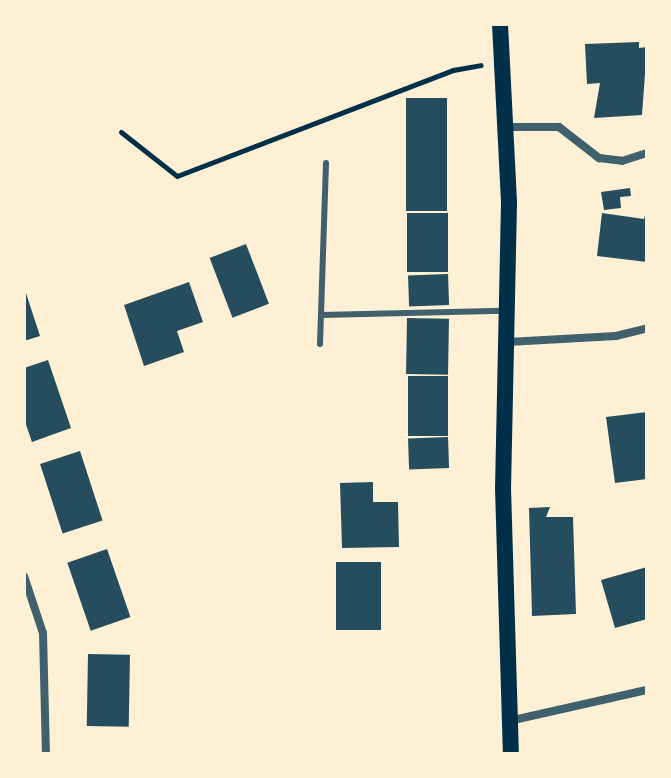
<!DOCTYPE html>
<style>
body{margin:0}
#map{position:relative;width:671px;height:778px;overflow:hidden;background:#fdf0d5;font-family:"Noto Sans",sans-serif}
div>[style]{position:absolute}
[style*='--x']{left:calc(var(--x)*1px);top:calc(var(--y)*1px);width:calc(var(--w)*1px);rotate:calc(var(--a)*1deg)}
.building>*{inset:0;background:#264d5e;transform-origin:0 0}
.path>*{height:5px;margin:-2.5px;padding:0 2.5px;transform-origin:2.5px;border-radius:2.5px;background:#003049}
.service>*{height:6px;margin:-3px;padding:0 3px;transform-origin:3px;border-radius:3px;background:#3f606c}
.minor>*{height:8px;margin:-4px;padding:0 4px;transform-origin:4px;border-radius:4px;background:#3f606c}
.secondary>*{height:16px;margin:-8px;padding:0 8px;transform-origin:8px;border-radius:8px;background:#003049}
span{translate:-50% -50%;white-space:nowrap;text-align:center;line-height:1.15;-webkit-text-stroke:8px #fdf0d5;paint-order:stroke}
.frame{position:absolute;inset:0;border:26px solid #fdf0d5;pointer-events:none}
</style>
<div id="map">
<div class="building">
<div style="clip-path:polygon(639px 42px,639px 48px,647px 47px,642px 115px,594px 118px,600px 83px,587px 84px,585px 44px)"></div>
<div style="left:406px;top:98px;width:41px;height:113px"></div>
<div style="clip-path:polygon(630px 188px,631px 196px,620px 197px,621px 208px,604px 210px,601px 192px)"></div>
<div style="clip-path:polygon(647px 208px,647px 262px,597px 256px,602px 213px,644px 219px)"></div>
<div style="left:448px;top:213px;width:59px;height:41px;rotate:90deg"></div>
<div style="left:246px;top:244px;width:64px;height:39px;rotate:69deg"></div>
<div style="left:448px;top:274px;width:31px;height:40px;rotate:88deg"></div>
<div style="clip-path:polygon(189px 282px,203px 322px,177px 331px,184px 352px,144px 366px,124px 305px)"></div>
<div style="clip-path:polygon(24px 287px,40px 336px,24px 341px)"></div>
<div style="left:407px;top:318px;width:42px;height:56px;rotate:1deg"></div>
<div style="clip-path:polygon(48px 360px,71px 428px,32px 442px,24px 419px,24px 368px)"></div>
<div style="left:448px;top:376px;width:60px;height:40px;rotate:90deg"></div>
<div style="clip-path:polygon(647px 412px,647px 479px,615px 483px,606px 417px)"></div>
<div style="left:448px;top:437px;width:31px;height:40px;rotate:88deg"></div>
<div style="left:80px;top:451px;width:73px;height:42px;rotate:72deg"></div>
<div style="clip-path:polygon(373px 482px,373px 502px,398px 502px,399px 547px,342px 548px,340px 483px)"></div>
<div style="clip-path:polygon(550px 507px,546px 517px,573px 517px,576px 614px,532px 616px,529px 508px)"></div>
<div style="left:107px;top:549px;width:72px;height:42px;rotate:71deg"></div>
<div style="left:336px;top:562px;width:45px;height:68px"></div>
<div style="clip-path:polygon(647px 567px,647px 619px,615px 628px,601px 580px)"></div>
<div style="left:88px;top:654px;width:42px;height:72px;rotate:1deg"></div>
</div>
<div class="path">
<div style="--x:121;--y:132;--w:71;--a:38.2"></div>
<div style="--x:177;--y:176;--w:296;--a:-21"></div>
<div style="--x:453;--y:70;--w:28;--a:-10"></div>
</div>
<div class="service">
<div style="--x:321;--y:315;--w:183;--a:-1.3"></div>
<div style="--x:320;--y:344;--w:181;--a:-88.1"></div>
</div>
<div class="minor">
<div style="--x:507;--y:127;--w:52;--a:0"></div>
<div style="--x:559;--y:127;--w:51;--a:37.8"></div>
<div style="--x:599;--y:158;--w:23;--a:7"></div>
<div style="--x:622;--y:161;--w:26;--a:-18"></div>
<div style="--x:507;--y:342;--w:109;--a:-3.2"></div>
<div style="--x:616;--y:336;--w:32;--a:-14"></div>
<div style="--x:24;--y:576;--w:60;--a:71.6"></div>
<div style="--x:43;--y:633;--w:121;--a:88.6"></div>
<div style="--x:509;--y:721;--w:141;--a:-12.7"></div>
</div>
<div class="secondary">
<div style="--x:500;--y:24;--w:179;--a:87.1"></div>
<div style="--x:509;--y:203;--w:285;--a:91.2"></div>
<div style="--x:503;--y:488;--w:266;--a:88.3"></div>
</div>
<div class="frame"></div>
</div>
